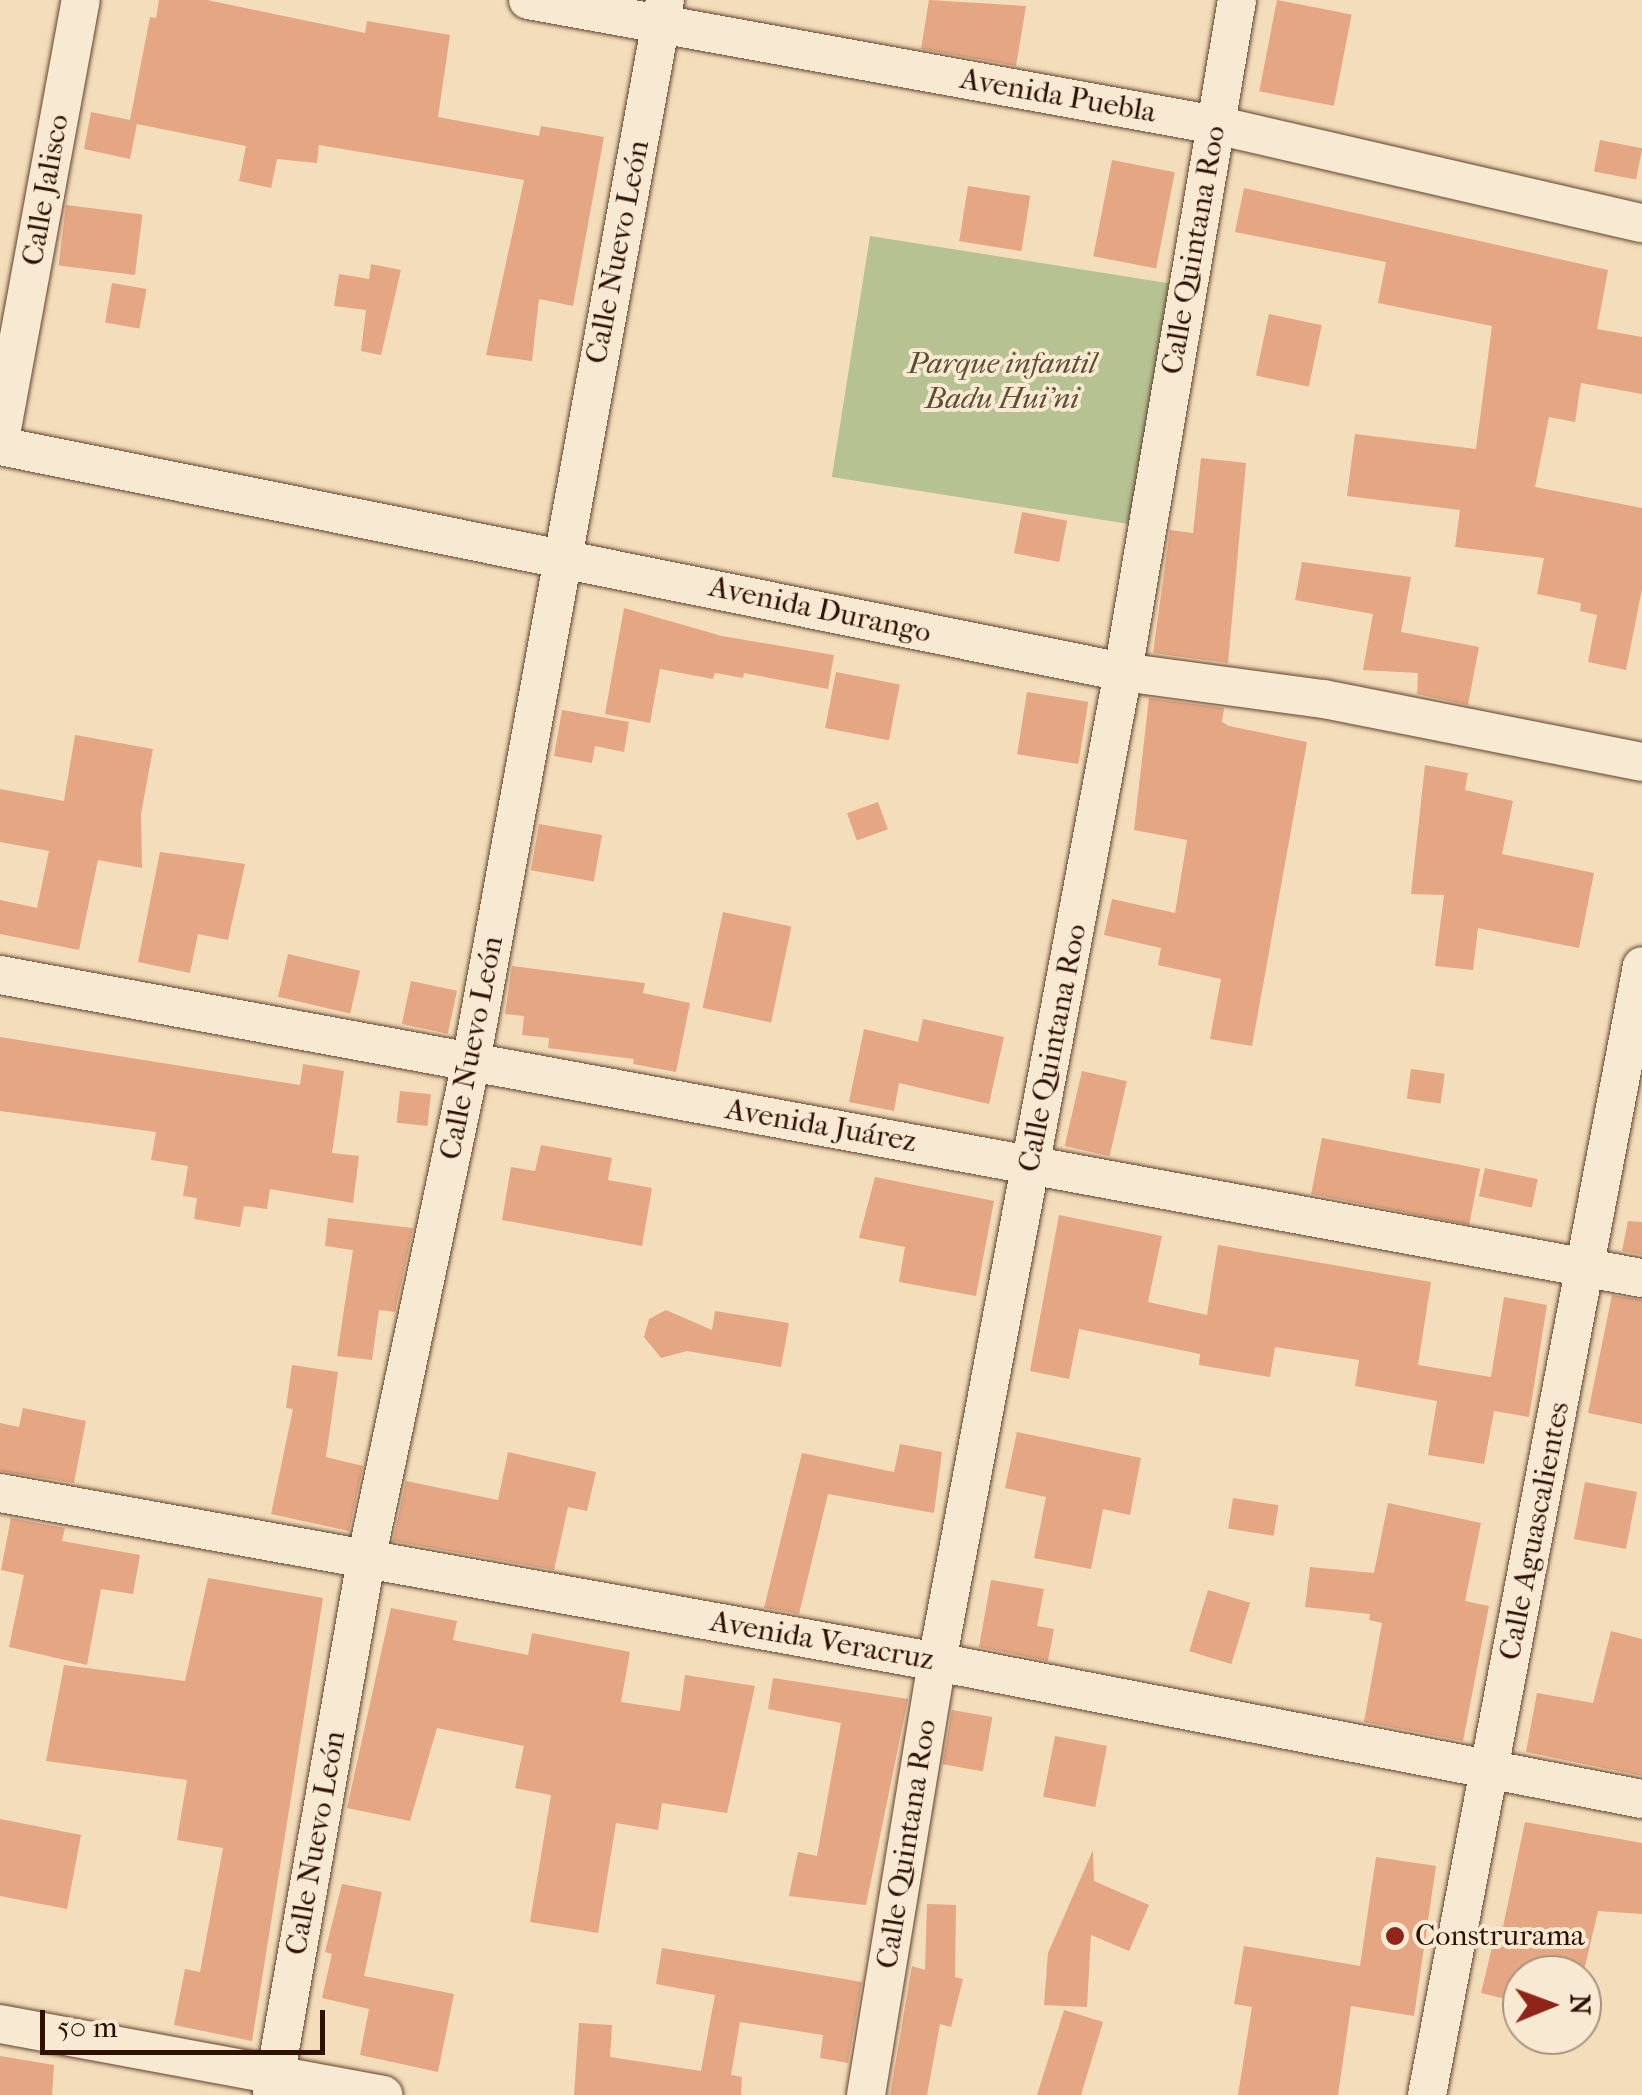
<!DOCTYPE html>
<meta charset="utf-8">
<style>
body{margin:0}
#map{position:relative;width:1642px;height:2095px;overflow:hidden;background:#f4ddba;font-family:"IM FELL French Canon",serif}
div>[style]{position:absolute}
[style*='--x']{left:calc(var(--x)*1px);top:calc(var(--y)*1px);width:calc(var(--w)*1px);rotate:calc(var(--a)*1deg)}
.green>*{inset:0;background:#b7c293;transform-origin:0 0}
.building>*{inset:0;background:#e5a684;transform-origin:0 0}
.roads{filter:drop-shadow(0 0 2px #61432f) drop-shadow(0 0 2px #61432f)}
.street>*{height:38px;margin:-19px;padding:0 19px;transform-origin:19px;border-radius:19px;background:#f8e9d2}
.dots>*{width:28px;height:28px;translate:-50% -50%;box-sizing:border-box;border:5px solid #f8e9d2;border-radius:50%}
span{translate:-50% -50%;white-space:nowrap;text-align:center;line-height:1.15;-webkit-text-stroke:8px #f8e9d2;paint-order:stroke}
.street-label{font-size:30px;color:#301001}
.park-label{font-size:30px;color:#5f4e34;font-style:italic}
.poi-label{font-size:30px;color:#301001}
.left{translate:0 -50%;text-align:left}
.north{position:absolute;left:1502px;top:1955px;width:100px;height:100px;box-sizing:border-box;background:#f8e9d2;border:2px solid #a8927e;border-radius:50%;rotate:89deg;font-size:28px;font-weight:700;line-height:40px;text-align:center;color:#301001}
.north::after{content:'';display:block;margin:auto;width:35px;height:45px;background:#8f2418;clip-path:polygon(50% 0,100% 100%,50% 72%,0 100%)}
.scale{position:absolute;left:40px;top:2010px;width:285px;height:45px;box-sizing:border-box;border:5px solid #301001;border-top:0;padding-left:12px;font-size:30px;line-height:35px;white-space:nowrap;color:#301001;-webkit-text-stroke:8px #f8e9d2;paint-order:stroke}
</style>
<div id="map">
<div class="green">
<div style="left:870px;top:236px;width:307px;height:244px;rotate:9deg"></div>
</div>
<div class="building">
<div style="clip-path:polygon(159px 0,207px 0,365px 33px,367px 21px,450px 35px,438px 117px,539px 136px,541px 126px,604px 137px,573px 306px,539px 299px,532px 361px,486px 355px,524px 180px,319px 145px,317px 163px,277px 159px,271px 188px,239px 181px,246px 146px,137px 124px,130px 159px,84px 149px,91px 112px,130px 120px,150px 17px,156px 18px)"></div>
<div style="clip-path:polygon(929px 0,1026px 6px,1016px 66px,921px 49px)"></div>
<div style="left:1277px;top:0;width:76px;height:93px;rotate:11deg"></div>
<div style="left:1600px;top:140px;width:43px;height:32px;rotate:11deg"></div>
<div style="left:1112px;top:160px;width:64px;height:98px;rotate:11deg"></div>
<div style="left:968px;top:186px;width:63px;height:56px;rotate:9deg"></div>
<div style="clip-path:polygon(1244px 188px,1608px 270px,1597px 329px,1642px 337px,1642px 394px,1581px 383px,1575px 422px,1549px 417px,1535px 487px,1642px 508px,1642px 589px,1626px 670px,1588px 662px,1597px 615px,1580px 611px,1581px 603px,1537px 594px,1544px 558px,1455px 547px,1460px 510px,1347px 496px,1355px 434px,1476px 449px,1492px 326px,1378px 303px,1386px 262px,1235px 232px)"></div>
<div style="left:66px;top:205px;width:77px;height:61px;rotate:7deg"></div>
<div style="clip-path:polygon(371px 264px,401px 270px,381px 355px,361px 351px,366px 310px,334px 306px,339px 274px,369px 279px)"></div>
<div style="left:112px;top:283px;width:35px;height:40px;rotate:10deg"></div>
<div style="left:1269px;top:314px;width:54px;height:63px;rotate:12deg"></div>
<div style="clip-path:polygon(1201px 458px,1246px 463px,1228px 663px,1153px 653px,1170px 530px,1193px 533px)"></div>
<div style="left:1022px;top:512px;width:46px;height:42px;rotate:11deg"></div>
<div style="clip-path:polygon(1302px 562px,1411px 577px,1401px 632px,1479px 647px,1468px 705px,1417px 694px,1418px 673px,1363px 670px,1373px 614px,1295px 600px)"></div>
<div style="clip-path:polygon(624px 608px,722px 636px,834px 655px,828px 689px,744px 673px,743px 678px,715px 673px,713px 679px,660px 669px,650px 723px,605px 714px)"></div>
<div style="left:836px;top:672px;width:65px;height:57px;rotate:11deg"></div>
<div style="left:1027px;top:692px;width:62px;height:63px;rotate:9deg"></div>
<div style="clip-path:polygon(1149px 698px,1224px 708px,1222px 722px,1229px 726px,1307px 742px,1252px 1046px,1210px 1039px,1221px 979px,1158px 965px,1161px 948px,1104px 935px,1112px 899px,1175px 913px,1187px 840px,1134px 830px)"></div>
<div style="clip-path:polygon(562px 710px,629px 722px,624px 752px,595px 746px,592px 763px,554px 756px)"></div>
<div style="clip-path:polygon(75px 735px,153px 749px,141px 814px,142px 868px,98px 860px,79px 950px,0 934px,0 900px,37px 908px,49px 851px,0 842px,0 789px,64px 801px)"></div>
<div style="clip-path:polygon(1425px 765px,1468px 773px,1465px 790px,1513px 801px,1502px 854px,1594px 873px,1579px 948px,1478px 928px,1473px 970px,1435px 966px,1444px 895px,1411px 894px)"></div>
<div style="left:878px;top:802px;width:29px;height:33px;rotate:70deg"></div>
<div style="left:539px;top:824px;width:64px;height:47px;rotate:10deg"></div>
<div style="clip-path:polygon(160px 852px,245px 864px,228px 940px,198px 934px,190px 973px,138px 962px)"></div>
<div style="left:723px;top:912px;width:70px;height:98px;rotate:12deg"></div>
<div style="left:288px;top:954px;width:74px;height:44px;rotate:13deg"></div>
<div style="clip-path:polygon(512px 966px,645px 983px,643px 993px,690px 1003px,676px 1072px,633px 1064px,634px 1059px,548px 1048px,549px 1038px,522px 1035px,524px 1016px,505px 1014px)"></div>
<div style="left:411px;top:981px;width:47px;height:44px;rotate:12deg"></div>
<div style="clip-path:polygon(923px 1019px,1004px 1037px,989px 1104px,899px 1083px,894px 1111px,849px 1102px,864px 1029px,918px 1042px)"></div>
<div style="clip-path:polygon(0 1037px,300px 1085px,303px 1064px,344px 1071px,332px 1153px,359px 1156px,353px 1203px,270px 1189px,267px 1209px,244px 1206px,240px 1227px,194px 1219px,197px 1198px,183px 1196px,188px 1166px,151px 1160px,156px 1132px,0 1111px)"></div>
<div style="left:1411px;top:1069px;width:34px;height:30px;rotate:8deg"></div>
<div style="left:1082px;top:1071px;width:46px;height:77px;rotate:13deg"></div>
<div style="left:400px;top:1091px;width:31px;height:32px;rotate:6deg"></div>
<div style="left:1322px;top:1138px;width:161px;height:57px;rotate:11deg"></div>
<div style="clip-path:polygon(541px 1145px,612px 1158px,608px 1180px,652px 1188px,642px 1246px,502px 1220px,511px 1167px,535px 1171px)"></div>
<div style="left:1485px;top:1168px;width:54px;height:29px;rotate:12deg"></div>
<div style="clip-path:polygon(875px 1177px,994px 1201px,976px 1296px,899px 1282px,905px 1247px,859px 1238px)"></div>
<div style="clip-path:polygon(1059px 1215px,1162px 1236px,1148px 1302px,1207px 1315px,1218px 1245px,1431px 1282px,1418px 1365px,1491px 1377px,1504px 1297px,1547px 1305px,1529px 1417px,1494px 1411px,1484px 1464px,1428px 1455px,1437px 1401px,1355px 1386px,1359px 1360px,1275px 1347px,1270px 1377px,1199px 1365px,1200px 1354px,1079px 1329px,1069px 1379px,1030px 1371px)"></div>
<div style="clip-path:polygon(328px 1218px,413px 1228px,395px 1312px,379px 1310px,372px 1360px,337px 1356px,353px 1250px,325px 1246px)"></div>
<div style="clip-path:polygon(1628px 1221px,1642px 1222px,1642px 1255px,1622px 1251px)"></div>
<div style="clip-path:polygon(1612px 1295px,1642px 1300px,1642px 1424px,1588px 1413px)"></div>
<div style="clip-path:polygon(666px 1310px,712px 1330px,715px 1311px,789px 1323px,781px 1367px,687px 1351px,661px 1358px,644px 1337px,649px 1319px)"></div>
<div style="clip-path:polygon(292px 1365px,338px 1372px,326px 1457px,363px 1466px,349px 1531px,271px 1514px,293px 1409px,286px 1408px)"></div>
<div style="clip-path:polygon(23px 1408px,86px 1421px,74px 1483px,0 1471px,0 1423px,19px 1427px)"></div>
<div style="clip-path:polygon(1017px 1432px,1141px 1458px,1130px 1515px,1103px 1509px,1091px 1569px,1034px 1558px,1046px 1497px,1005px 1488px)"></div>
<div style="clip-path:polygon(900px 1444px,942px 1452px,934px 1513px,828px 1494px,799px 1614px,764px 1608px,802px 1453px,894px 1472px)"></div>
<div style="clip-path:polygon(508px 1452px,596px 1472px,587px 1511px,568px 1507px,554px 1570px,393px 1541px,406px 1481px,498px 1500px)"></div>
<div style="left:1585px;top:1482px;width:53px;height:58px;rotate:11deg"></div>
<div style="left:1233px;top:1498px;width:46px;height:31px;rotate:9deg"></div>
<div style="clip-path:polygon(1388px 1503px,1481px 1523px,1465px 1601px,1489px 1606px,1463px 1741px,1364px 1722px,1382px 1623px,1369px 1620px,1370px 1614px,1305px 1607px,1310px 1567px,1374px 1573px)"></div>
<div style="clip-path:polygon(11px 1518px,65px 1528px,62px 1541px,140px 1555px,133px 1594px,101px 1589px,87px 1665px,9px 1647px,24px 1575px,1px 1570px)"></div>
<div style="clip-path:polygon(208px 1578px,323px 1598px,252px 2041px,174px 2025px,185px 1969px,200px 1972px,223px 1848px,177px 1840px,187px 1780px,46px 1761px,64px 1665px,185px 1681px)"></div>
<div style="clip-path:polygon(991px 1580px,1044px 1589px,1037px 1626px,1054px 1629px,1048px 1661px,979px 1647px)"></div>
<div style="left:1208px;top:1590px;width:44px;height:64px;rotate:17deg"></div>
<div style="clip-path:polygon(391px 1608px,457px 1621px,453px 1640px,528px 1655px,532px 1633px,630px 1652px,621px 1702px,680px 1711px,685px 1675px,755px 1686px,727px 1813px,662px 1803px,658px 1830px,616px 1823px,598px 1933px,530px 1922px,551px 1795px,515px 1788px,524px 1746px,437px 1728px,410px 1821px,347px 1808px)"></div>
<div style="clip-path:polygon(1611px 1631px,1642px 1639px,1642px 1776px,1526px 1752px,1537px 1693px,1593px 1703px)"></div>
<div style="clip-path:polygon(773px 1678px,908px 1699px,866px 1905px,789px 1896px,798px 1852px,817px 1856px,841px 1723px,768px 1709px)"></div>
<div style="left:952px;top:1710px;width:41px;height:55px;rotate:10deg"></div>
<div style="left:1055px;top:1736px;width:53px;height:62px;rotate:11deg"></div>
<div style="clip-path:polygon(0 1819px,81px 1835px,67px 1909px,0 1896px)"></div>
<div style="clip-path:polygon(1525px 1822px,1642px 1843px,1642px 1914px,1598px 1911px,1583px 1975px,1522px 1975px,1522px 2003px,1481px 1993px,1494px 1939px,1500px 1941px)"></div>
<div style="clip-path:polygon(1093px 1850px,1094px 1881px,1149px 1905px,1129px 1951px,1091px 1935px,1087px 2007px,1044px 2005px,1048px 1953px)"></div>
<div style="clip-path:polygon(1376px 1857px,1436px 1866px,1414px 2016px,1351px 2006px,1338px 2095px,1238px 2095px,1252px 2007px,1234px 2004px,1244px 1946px,1360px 1966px)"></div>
<div style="clip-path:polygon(342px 1884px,382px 1892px,364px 1976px,454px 1994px,438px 2072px,360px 2055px,369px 2009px,322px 1998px,332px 1954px,325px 1952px)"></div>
<div style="clip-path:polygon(927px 1904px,956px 1905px,955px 1977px,963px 1979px,951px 2027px,940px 2024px,927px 2095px,890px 2095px,912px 1966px,925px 1970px)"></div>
<div style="clip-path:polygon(662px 1948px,862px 1982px,848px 2063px,820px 2058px,823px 2035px,740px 2022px,731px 2075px,742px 2077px,741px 2095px,574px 2095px,579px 2023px,612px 2025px,610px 2057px,701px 2071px,715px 1995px,656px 1984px)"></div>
<div style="clip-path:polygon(1064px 2010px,1103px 2022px,1081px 2095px,1037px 2095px)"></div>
<div style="clip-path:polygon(0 2056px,54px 2065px,52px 2095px,0 2095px)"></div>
</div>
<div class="roads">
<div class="street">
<div style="--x:528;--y:0;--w:699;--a:10.3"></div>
<div style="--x:1216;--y:125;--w:437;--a:13"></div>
<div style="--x:0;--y:440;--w:447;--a:-79.6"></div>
<div style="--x:0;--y:446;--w:1146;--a:11.38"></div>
<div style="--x:1123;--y:672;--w:203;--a:7.7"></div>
<div style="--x:1324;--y:699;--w:324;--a:11.2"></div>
<div style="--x:0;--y:975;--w:1670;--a:10.46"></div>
<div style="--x:0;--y:1493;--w:952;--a:10.22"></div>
<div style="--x:937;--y:1662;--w:718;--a:11"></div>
<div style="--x:0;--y:2024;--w:390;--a:10.5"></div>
<div style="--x:272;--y:2095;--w:543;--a:-80.03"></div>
<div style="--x:366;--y:1560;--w:509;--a:-78.09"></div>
<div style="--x:471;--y:1062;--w:1080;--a:-79.65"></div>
<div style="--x:866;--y:2095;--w:439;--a:-80.7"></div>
<div style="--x:937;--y:1662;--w:1007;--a:-79.36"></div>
<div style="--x:1123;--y:672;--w:682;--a:-80.37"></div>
<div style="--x:1427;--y:2095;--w:1149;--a:-79.22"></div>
</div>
</div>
<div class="dots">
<div style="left:1395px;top:1936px;background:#8f2418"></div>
</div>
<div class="street-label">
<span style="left:1058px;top:96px;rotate:10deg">Avenida Puebla</span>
<span style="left:46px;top:190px;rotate:-80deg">Calle Jalisco</span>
<span style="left:1194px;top:250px;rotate:-80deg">Calle Quintana Roo</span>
<span style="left:618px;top:252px;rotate:-79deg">Calle Nuevo León</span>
<span style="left:820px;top:610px;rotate:12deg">Avenida Durango</span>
<span style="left:472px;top:1048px;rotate:-79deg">Calle Nuevo León</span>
<span style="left:1053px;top:1048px;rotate:-79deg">Calle Quintana Roo</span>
<span style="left:821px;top:1126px;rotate:10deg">Avenida Juárez</span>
<span style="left:1535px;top:1531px;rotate:-79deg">Calle Aguascalientes</span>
<span style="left:822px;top:1641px;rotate:10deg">Avenida Veracruz</span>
<span style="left:316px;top:1843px;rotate:-80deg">Calle Nuevo León</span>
<span style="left:907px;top:1844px;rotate:-81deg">Calle Quintana Roo</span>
</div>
<div class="park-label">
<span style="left:1002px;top:381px">Parque infantil<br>Badu Hui'ni</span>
</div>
<div class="poi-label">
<span class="left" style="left:1415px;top:1936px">Construrama</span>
</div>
<div class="north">N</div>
<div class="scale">50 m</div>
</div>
